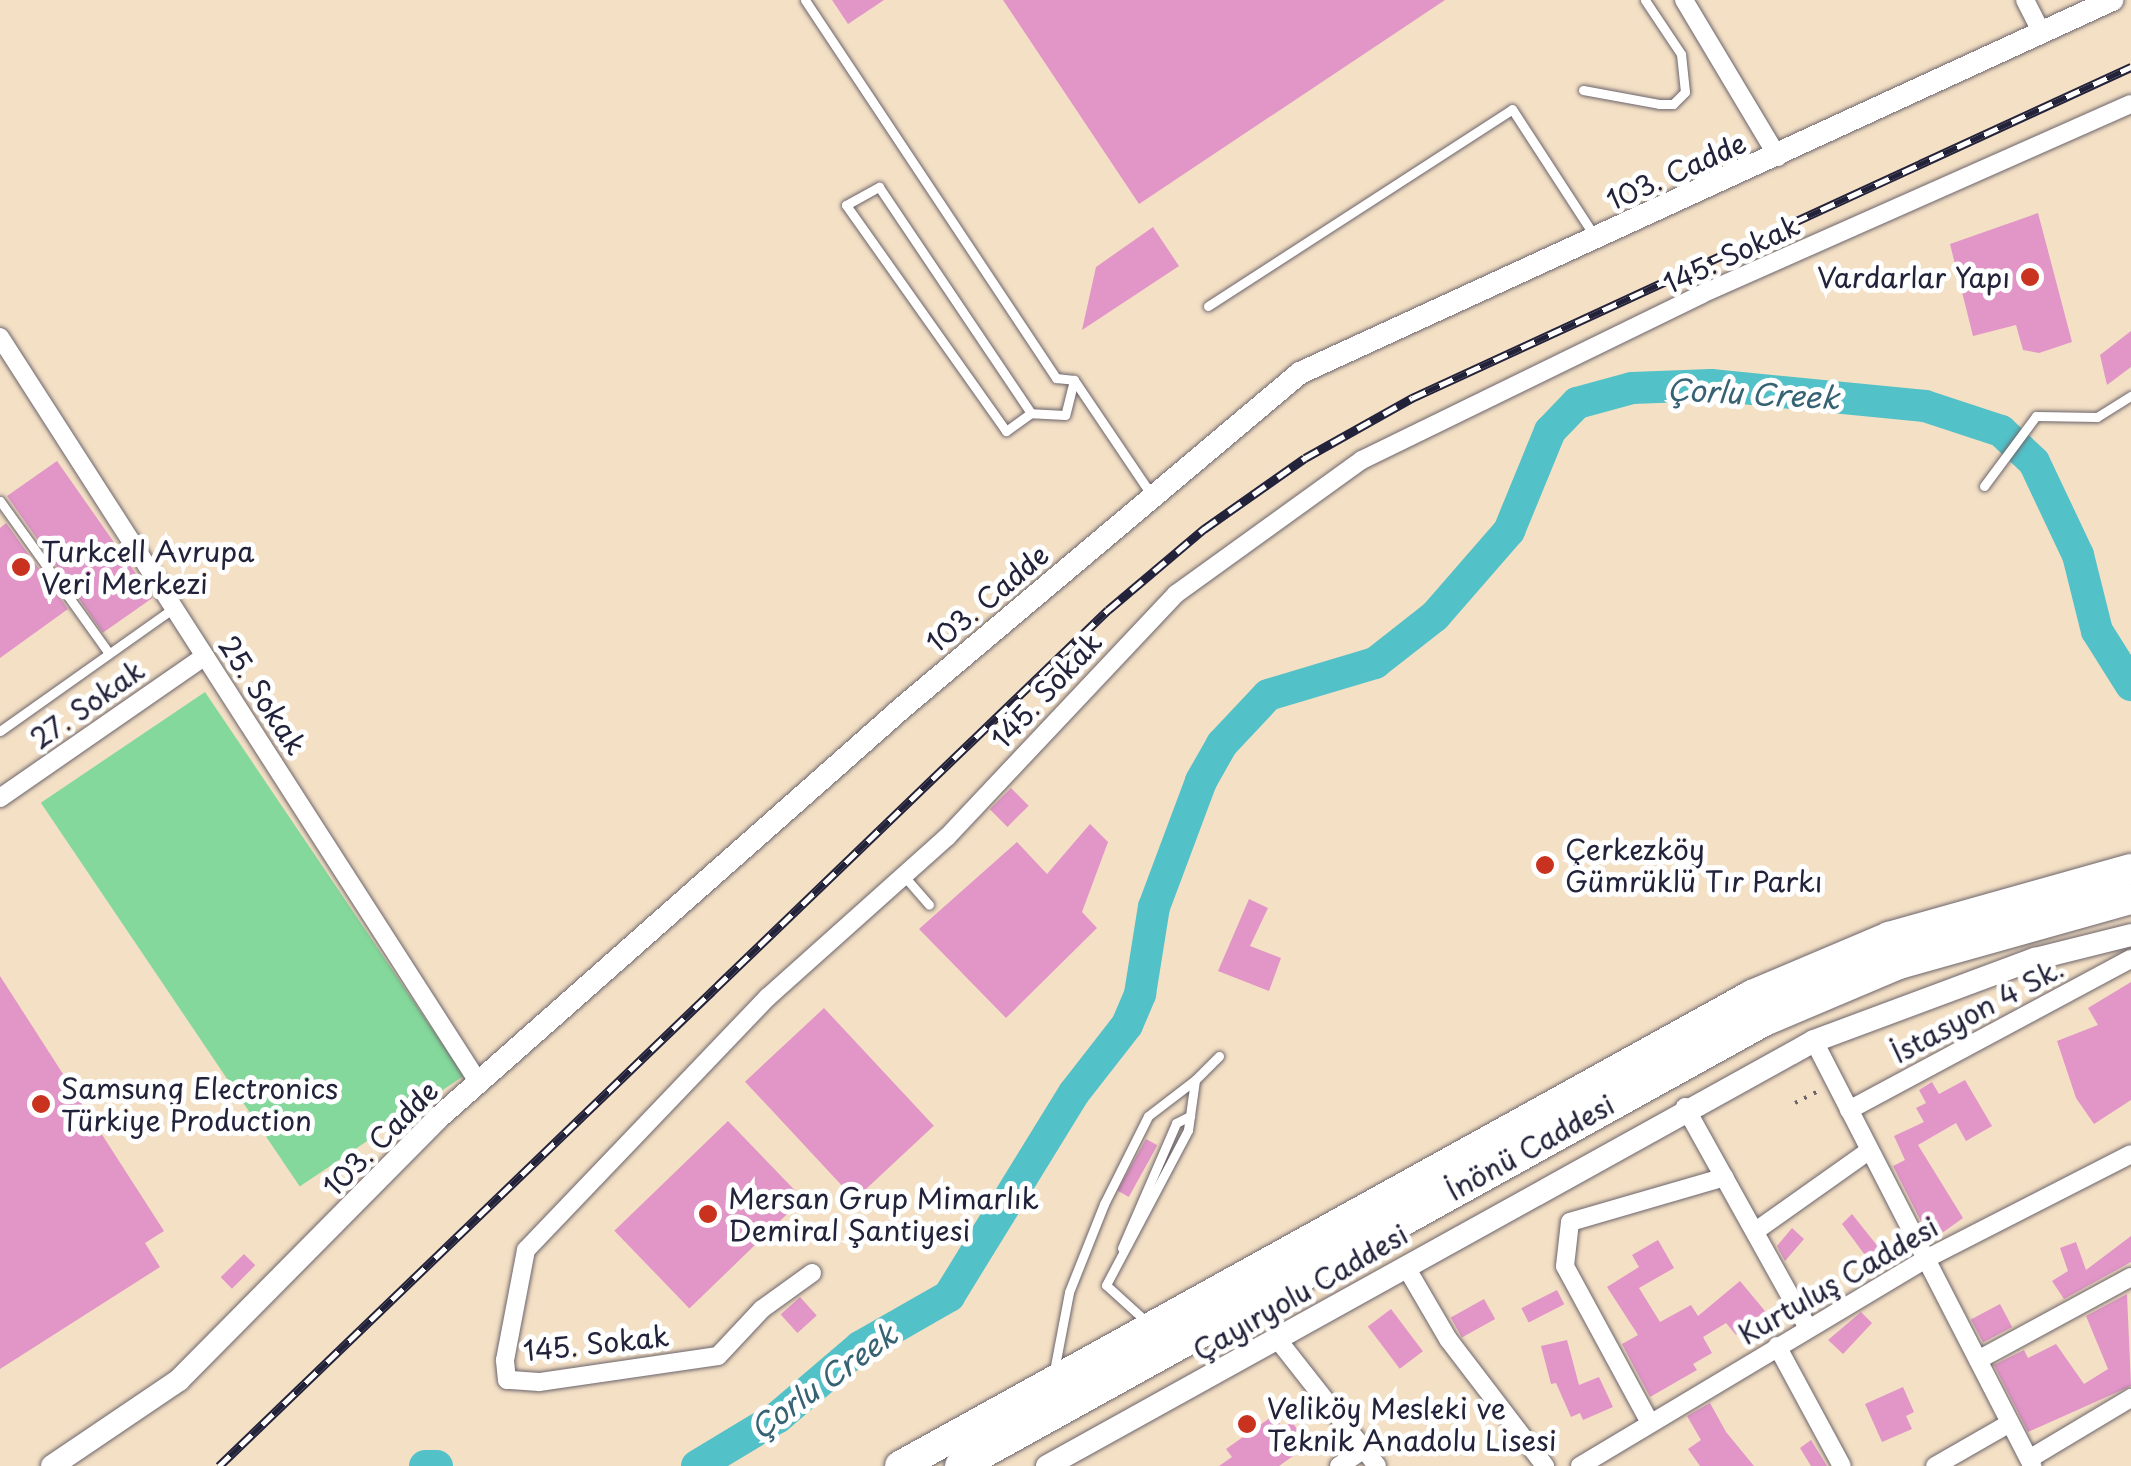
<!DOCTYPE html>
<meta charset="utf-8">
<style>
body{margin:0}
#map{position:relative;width:2131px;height:1466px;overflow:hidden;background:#f4e0c5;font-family:"Playpen Sans",sans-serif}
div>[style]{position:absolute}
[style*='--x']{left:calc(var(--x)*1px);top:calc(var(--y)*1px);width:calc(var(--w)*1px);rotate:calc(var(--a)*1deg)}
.green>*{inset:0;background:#84d89b;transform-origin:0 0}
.river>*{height:32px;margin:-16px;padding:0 16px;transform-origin:16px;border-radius:16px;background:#53c1c8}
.building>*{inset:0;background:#e196c7;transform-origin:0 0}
.path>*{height:4px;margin-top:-2px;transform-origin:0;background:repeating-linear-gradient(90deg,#6c646b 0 2.5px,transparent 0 10.5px)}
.roads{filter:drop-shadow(0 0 2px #6c646b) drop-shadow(0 0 2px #6c646b)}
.service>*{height:9px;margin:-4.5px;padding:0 4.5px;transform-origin:4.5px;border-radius:4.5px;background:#fff}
.minor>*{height:18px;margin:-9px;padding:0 9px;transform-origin:9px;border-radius:9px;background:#fff}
.tertiary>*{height:22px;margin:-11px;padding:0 11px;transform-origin:11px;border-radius:11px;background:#fff}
.primary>*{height:30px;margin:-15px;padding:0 15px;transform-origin:15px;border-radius:15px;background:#fff}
.rail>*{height:9px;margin-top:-4.5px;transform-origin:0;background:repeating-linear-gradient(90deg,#fff 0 15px,#22223b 0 30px);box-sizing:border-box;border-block:2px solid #22223b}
.dots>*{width:28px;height:28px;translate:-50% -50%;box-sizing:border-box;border:5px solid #fff;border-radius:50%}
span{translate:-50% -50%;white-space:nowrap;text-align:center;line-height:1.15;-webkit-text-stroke:10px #fff;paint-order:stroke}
.street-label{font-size:28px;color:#22223b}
.poi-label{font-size:28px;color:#22223b}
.right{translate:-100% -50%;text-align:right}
.left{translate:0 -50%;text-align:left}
.water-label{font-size:30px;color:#366273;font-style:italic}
</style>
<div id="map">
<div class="green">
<div style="left:205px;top:692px;width:463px;height:198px;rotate:56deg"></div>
</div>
<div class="river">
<div style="--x:425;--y:1466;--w:12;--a:0"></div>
<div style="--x:697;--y:1466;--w:95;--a:-31.2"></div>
<div style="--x:778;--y:1417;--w:108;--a:-40.5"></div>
<div style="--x:860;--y:1347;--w:103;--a:-29.8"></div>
<div style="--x:949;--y:1296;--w:238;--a:-58.4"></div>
<div style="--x:1074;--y:1093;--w:86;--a:-52.1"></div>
<div style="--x:1127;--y:1025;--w:34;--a:-67"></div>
<div style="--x:1140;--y:994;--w:88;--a:-80.9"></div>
<div style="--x:1154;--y:907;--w:134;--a:-69.5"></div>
<div style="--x:1201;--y:781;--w:43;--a:-60.4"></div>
<div style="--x:1222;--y:744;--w:67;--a:-46.8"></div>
<div style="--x:1268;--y:695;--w:112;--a:-16.7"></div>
<div style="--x:1375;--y:663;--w:76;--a:-38.1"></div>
<div style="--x:1435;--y:616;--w:113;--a:-49"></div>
<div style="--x:1509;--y:531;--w:108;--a:-67.7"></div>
<div style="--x:1550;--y:431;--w:39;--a:-46"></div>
<div style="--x:1577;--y:403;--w:57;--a:-15.3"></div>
<div style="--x:1632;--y:388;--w:79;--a:-2.2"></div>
<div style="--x:1711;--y:385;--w:215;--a:5.6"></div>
<div style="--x:1925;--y:406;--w:80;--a:18.2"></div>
<div style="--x:2001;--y:431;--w:45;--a:43.2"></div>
<div style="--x:2034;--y:462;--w:103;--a:64.7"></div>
<div style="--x:2078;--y:555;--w:78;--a:76"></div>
<div style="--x:2097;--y:631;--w:64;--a:57.8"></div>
</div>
<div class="building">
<div style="clip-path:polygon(832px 0,884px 0,848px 24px)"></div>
<div style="clip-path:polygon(1003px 0,1445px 0,1139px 204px)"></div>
<div style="clip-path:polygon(2038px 213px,2072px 342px,2039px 353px,2023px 350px,2016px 325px,1973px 336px,1950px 244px)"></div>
<div style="clip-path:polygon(1153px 227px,1179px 266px,1082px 330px,1096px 267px)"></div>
<div style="clip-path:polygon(2131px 331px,2131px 367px,2107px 385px,2100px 355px)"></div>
<div style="left:57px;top:461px;width:167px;height:61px;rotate:55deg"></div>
<div style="clip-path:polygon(6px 523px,68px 609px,0 658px,0 528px)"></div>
<div style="left:1011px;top:788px;width:25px;height:30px;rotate:45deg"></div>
<div style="clip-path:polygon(1090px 824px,1108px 842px,1082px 912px,1097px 928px,1006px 1018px,919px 929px,1017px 842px,1047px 874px)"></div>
<div style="clip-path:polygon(1249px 899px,1268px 908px,1250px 946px,1281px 958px,1269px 991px,1218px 971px)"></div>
<div style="clip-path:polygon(0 976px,164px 1231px,145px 1243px,160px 1267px,0 1369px)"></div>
<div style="clip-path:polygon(2131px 982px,2131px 1100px,2094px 1124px,2076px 1098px,2057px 1041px,2098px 1025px,2088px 1008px)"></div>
<div style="left:824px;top:1008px;width:161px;height:108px;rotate:47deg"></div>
<div style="clip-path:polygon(1965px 1080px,1992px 1126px,1966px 1141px,1956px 1123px,1918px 1145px,1963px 1218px,1931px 1241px,1893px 1166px,1905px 1160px,1894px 1136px,1924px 1122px,1916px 1108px,1926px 1103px,1919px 1090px,1932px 1082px,1939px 1094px)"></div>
<div style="left:728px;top:1121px;width:108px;height:158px;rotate:46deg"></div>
<div style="left:1146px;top:1139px;width:13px;height:59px;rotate:29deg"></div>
<div style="clip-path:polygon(1852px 1214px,1887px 1258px,1873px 1266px,1842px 1224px)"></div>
<div style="clip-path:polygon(1792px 1228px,1804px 1239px,1785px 1261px,1777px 1246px)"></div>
<div style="clip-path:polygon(2131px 1236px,2131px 1262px,2064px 1299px,2052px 1281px,2068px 1271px,2060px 1248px,2076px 1242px,2086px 1270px)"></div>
<div style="clip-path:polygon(1658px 1240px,1674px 1268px,1639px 1288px,1660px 1322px,1691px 1305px,1698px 1316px,1740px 1281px,1765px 1311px,1736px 1335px,1726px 1323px,1703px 1337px,1712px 1353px,1693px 1364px,1697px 1370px,1650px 1397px,1622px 1344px,1638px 1335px,1607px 1287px,1639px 1267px,1632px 1255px)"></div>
<div style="left:244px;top:1254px;width:16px;height:33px;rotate:45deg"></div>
<div style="left:1557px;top:1290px;width:16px;height:40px;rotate:63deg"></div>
<div style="clip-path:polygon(2127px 1294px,2131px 1386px,2028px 1432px,1994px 1365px,2024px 1350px,2028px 1358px,2056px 1344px,2084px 1384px,2108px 1369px,2086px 1316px)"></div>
<div style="left:800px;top:1297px;width:25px;height:26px;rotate:48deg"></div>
<div style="left:1484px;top:1299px;width:23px;height:38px;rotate:61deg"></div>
<div style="left:2000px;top:1304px;width:26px;height:33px;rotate:62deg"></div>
<div style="left:1391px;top:1309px;width:53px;height:29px;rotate:53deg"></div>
<div style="clip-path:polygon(1861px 1312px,1872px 1323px,1843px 1354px,1828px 1340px)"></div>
<div style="clip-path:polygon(1567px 1340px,1579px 1385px,1599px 1377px,1613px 1407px,1583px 1420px,1580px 1413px,1571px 1417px,1556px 1383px,1551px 1384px,1541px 1346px)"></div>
<div style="clip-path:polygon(1903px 1387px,1914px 1412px,1906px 1416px,1912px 1429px,1882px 1442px,1865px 1404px)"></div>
<div style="clip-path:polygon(1710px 1403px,1726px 1432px,1754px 1466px,1700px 1466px,1688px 1449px,1701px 1440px,1687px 1416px)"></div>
<div style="clip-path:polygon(1274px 1415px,1283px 1428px,1292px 1422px,1306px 1442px,1300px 1451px,1279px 1466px,1219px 1466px,1232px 1457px,1226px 1449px)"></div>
<div style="clip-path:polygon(1811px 1440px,1827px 1466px,1811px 1466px,1800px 1448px)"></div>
</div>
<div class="path">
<div style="--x:1795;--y:1103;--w:30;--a:-27"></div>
</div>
<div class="roads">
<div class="service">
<div style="--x:805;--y:0;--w:454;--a:56.4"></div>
<div style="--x:1056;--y:378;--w:18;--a:6"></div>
<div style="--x:1074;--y:380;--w:36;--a:104"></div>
<div style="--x:1065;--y:415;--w:34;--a:-177"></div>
<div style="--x:1031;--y:413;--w:31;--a:144"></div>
<div style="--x:1006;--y:431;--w:277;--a:-125.3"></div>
<div style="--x:846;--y:205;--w:38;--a:-29"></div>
<div style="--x:879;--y:187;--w:272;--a:56.1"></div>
<div style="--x:1583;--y:90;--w:77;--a:10.4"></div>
<div style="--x:1659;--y:104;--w:14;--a:0"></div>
<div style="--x:1673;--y:104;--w:17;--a:-45"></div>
<div style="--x:1685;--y:92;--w:38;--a:-96"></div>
<div style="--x:1681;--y:54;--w:65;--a:-123.7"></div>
<div style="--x:1208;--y:306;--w:362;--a:-32.9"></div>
<div style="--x:1512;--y:109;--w:153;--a:57"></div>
<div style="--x:1074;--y:380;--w:141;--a:56"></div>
<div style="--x:1984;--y:486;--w:87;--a:-53.4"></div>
<div style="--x:2036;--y:416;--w:61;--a:0.9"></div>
<div style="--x:2097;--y:417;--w:40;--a:-32"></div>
<div style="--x:0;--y:501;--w:187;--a:54.4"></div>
<div style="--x:0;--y:731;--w:213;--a:-35.3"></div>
<div style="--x:904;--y:876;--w:38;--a:49"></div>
<div style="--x:1122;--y:1248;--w:136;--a:-66.6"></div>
<div style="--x:1176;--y:1123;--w:16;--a:-27"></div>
<div style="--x:1149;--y:1324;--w:58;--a:-137.8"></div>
<div style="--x:1106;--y:1285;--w:175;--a:-62.1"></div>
<div style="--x:1188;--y:1130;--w:50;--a:-82"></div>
<div style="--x:1195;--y:1080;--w:34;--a:-45"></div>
<div style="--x:1054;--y:1371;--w:80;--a:-79.2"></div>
<div style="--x:1069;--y:1292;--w:95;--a:-68.3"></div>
<div style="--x:1104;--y:1204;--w:98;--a:-63.4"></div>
<div style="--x:1148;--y:1116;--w:59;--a:-37.5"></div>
</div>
<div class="minor">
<div style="--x:1684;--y:0;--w:183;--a:59.1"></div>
<div style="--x:2025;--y:0;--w:37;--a:63"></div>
<div style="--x:0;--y:337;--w:887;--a:57.3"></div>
<div style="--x:0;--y:798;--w:249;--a:-34.7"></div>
<div style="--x:1814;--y:1041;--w:478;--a:62.8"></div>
<div style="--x:1685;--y:1107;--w:253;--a:60.9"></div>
<div style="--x:1849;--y:1110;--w:320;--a:-28.2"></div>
<div style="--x:1757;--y:1230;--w:138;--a:-35.3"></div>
<div style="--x:1406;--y:1267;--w:83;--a:59.7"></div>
<div style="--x:1448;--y:1339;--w:160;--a:52.6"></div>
<div style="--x:812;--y:1273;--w:62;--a:144.2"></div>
<div style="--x:762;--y:1309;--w:64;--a:133.1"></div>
<div style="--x:718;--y:1356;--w:181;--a:171.7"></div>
<div style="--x:539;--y:1382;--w:32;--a:-176"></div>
<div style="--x:507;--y:1380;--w:20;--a:-96"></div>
<div style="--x:505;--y:1360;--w:112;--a:-79.2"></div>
<div style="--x:526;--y:1250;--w:350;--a:-46.3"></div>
<div style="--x:768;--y:997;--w:240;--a:-41.8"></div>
<div style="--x:947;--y:837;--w:334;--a:-46.7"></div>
<div style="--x:1176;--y:594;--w:229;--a:-35.8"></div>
<div style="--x:1362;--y:460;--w:378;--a:-26"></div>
<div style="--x:1702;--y:294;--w:469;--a:-23.9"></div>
<div style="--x:1278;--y:1340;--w:160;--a:51.8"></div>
<div style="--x:1777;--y:1346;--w:136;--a:61.6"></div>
<div style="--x:1978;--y:1360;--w:174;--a:-28.5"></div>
<div style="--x:1649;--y:1421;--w:176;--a:-118.5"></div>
<div style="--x:1565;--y:1266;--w:44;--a:-83.5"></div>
<div style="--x:1570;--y:1222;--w:161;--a:-16.2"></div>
<div style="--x:2029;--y:1459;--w:119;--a:-30.9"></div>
<div style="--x:1339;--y:1466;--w:30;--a:-34"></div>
<div style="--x:1580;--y:1466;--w:403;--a:-30.9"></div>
<div style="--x:1926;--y:1259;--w:230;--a:-27.1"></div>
<div style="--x:1935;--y:1466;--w:86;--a:-29.8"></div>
</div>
<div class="tertiary">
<div style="--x:52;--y:1466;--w:153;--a:-34.1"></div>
<div style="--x:179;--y:1380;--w:367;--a:-45.3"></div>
<div style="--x:437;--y:1119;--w:621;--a:-41.47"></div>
<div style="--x:902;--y:708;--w:520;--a:-40.09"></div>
<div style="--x:1300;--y:373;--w:894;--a:-24.67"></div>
<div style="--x:1047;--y:1466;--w:877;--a:-28.99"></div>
<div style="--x:1814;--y:1041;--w:236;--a:-20.4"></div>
<div style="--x:2035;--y:959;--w:99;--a:-14"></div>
</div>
<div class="primary">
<div style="--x:900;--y:1466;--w:974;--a:-28.93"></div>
<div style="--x:1752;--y:995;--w:149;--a:-22.9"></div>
<div style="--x:1889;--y:937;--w:251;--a:-15.7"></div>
<div style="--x:960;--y:1466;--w:919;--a:-28.96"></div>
<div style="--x:1764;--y:1021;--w:147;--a:-22.9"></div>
<div style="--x:1899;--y:964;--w:241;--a:-15.7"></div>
</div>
</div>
<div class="rail">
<div style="--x:219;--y:1466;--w:1234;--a:-43.92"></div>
<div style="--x:1108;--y:610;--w:126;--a:-40.2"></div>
<div style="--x:1204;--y:529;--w:123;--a:-35.1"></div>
<div style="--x:1305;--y:458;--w:123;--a:-29.3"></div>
<div style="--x:1412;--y:398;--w:792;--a:-24.72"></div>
</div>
<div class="dots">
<div style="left:2030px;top:277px;background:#c8321e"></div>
<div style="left:21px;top:567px;background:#c8321e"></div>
<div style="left:1545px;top:865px;background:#c8321e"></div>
<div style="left:41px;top:1104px;background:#c8321e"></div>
<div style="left:708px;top:1214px;background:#c8321e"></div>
<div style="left:1247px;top:1424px;background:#c8321e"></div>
</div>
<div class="street-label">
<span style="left:1676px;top:171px;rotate:-24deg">103. Cadde</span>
<span style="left:1731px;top:254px;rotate:-25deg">145. Sokak</span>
<span style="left:987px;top:598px;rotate:-40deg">103. Cadde</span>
<span style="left:1046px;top:690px;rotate:-47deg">145. Sokak</span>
<span style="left:263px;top:695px;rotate:57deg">25. Sokak</span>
<span style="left:87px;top:704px;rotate:-35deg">27. Sokak</span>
<span style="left:1977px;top:1010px;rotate:-28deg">İstasyon 4 Sk.</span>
<span style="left:380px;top:1138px;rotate:-45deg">103. Cadde</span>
<span style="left:1530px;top:1147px;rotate:-29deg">İnönü Caddesi</span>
<span style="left:1838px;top:1280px;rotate:-30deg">Kurtuluş Caddesi</span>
<span style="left:1300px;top:1292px;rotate:-30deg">Çayıryolu Caddesi</span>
<span style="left:596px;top:1343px;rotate:-6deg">145. Sokak</span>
</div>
<div class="poi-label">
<span class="right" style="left:2010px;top:277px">Vardarlar Yapı</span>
<span class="left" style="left:41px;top:567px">Turkcell Avrupa<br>Veri Merkezi</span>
<span class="left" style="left:1565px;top:865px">Çerkezköy<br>Gümrüklü Tır Parkı</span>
<span class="left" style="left:61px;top:1104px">Samsung Electronics<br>Türkiye Production</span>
<span class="left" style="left:728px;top:1214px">Mersan Grup Mimarlık<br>Demiral Şantiyesi</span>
<span class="left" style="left:1267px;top:1424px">Veliköy Mesleki ve<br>Teknik Anadolu Lisesi</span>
</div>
<div class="water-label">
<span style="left:1753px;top:393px;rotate:3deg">Çorlu Creek</span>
<span style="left:823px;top:1381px;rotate:-36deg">Çorlu Creek</span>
</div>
</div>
